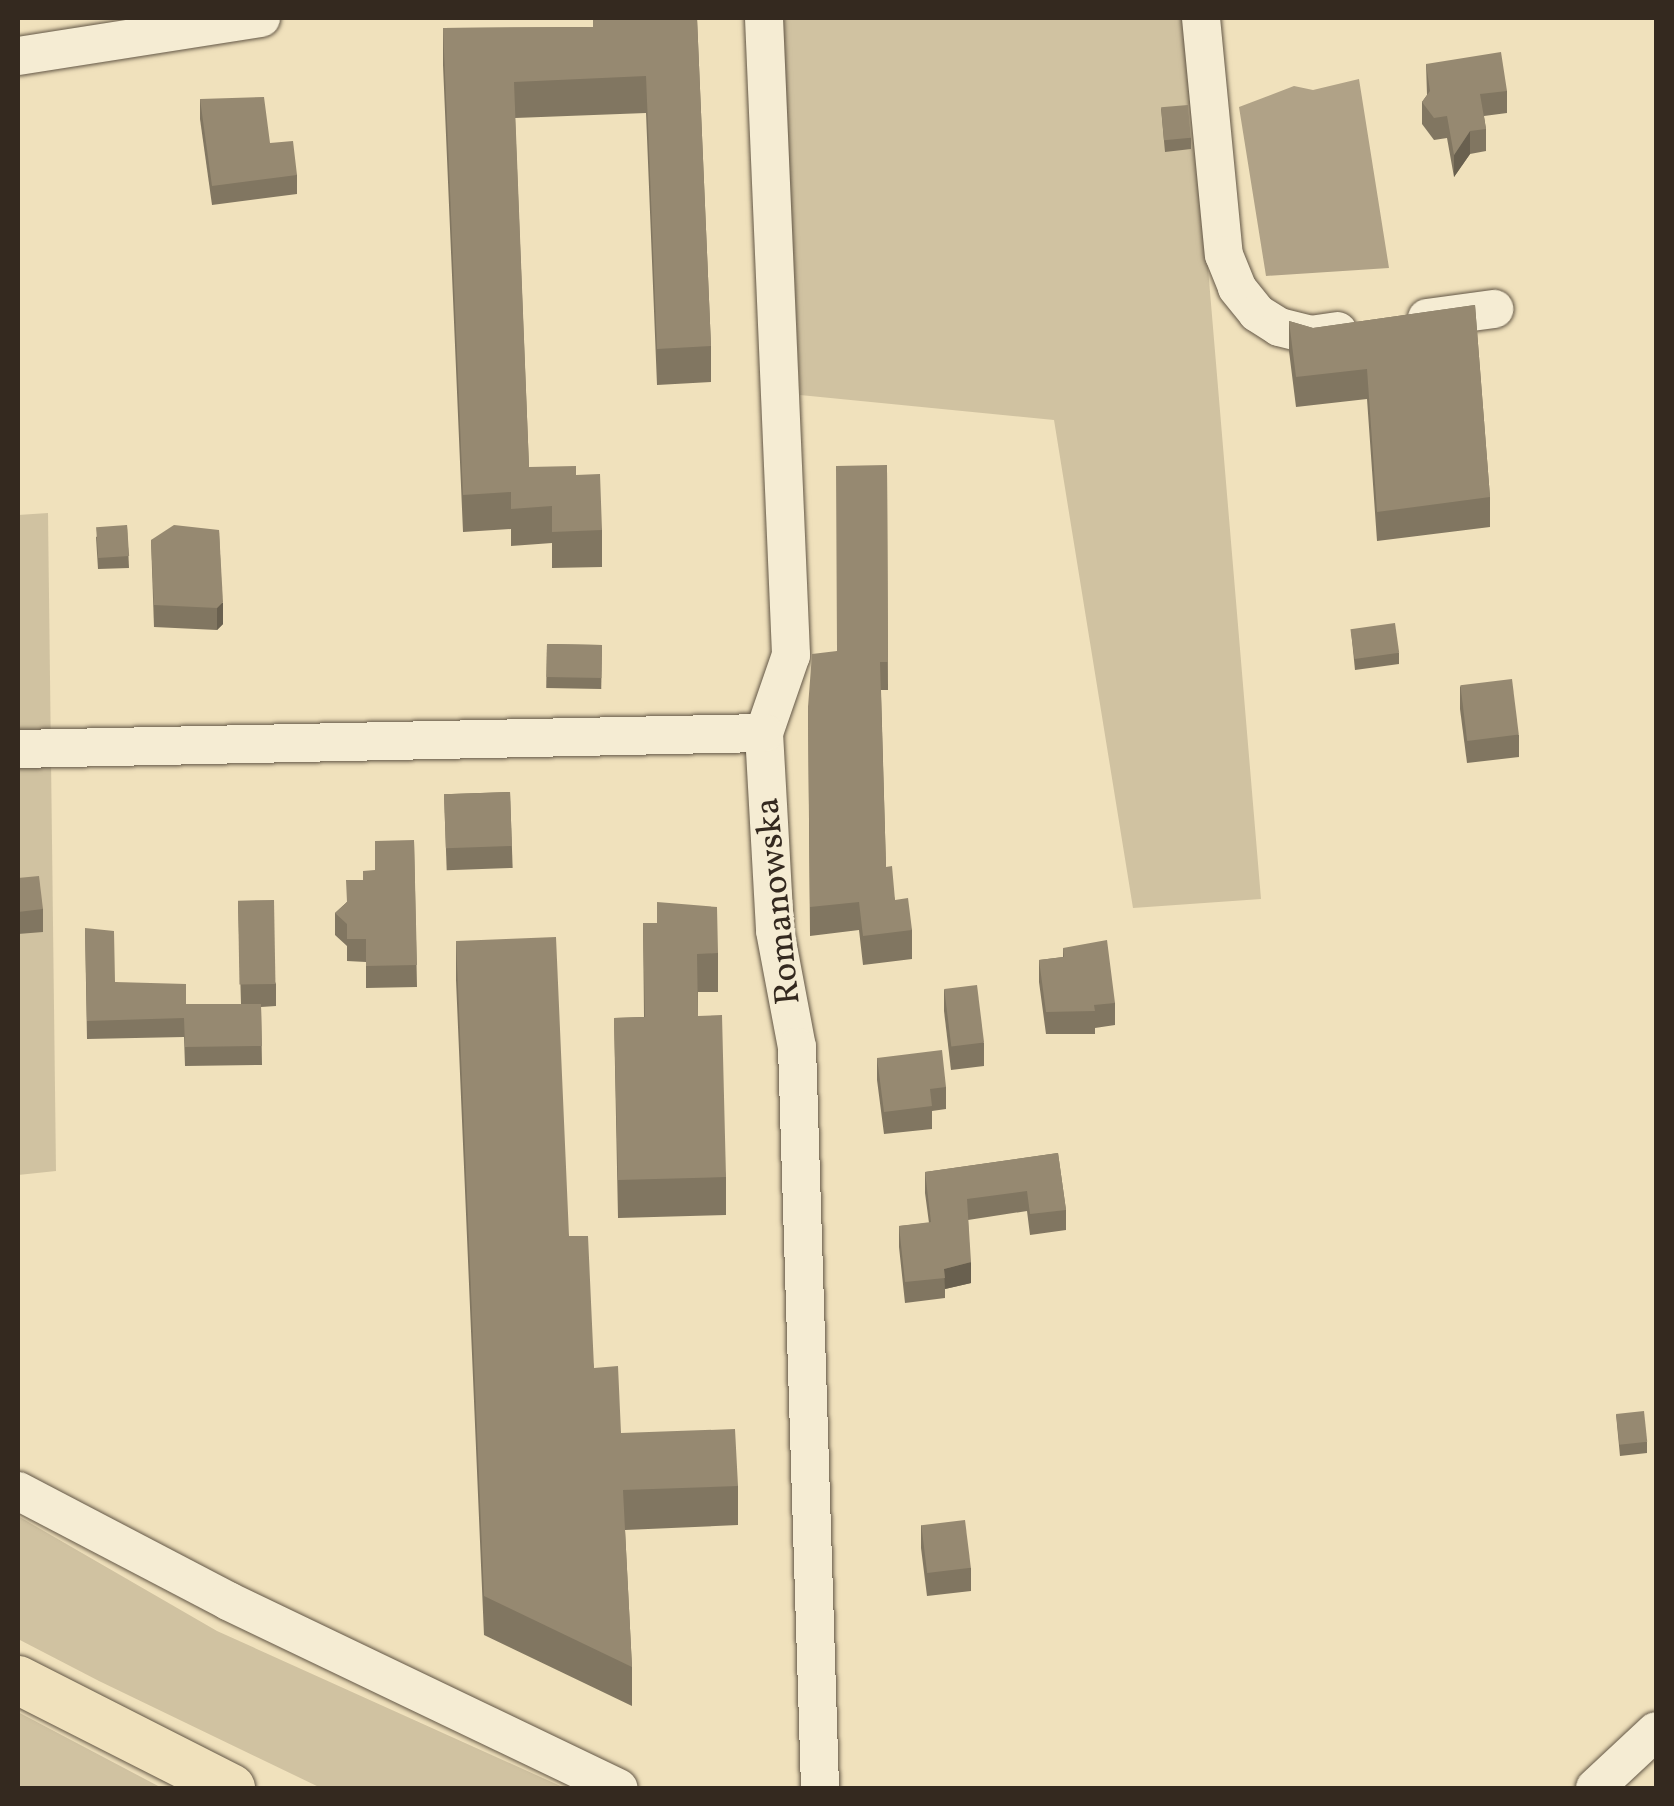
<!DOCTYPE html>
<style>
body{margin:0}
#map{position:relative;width:1674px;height:1806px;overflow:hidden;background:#f0e1bc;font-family:Vollkorn,serif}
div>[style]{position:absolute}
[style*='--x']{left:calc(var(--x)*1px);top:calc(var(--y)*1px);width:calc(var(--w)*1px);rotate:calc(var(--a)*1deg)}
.green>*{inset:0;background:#d0c2a1}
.water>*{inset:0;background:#b0a287}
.roads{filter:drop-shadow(0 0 2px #635746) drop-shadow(0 0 2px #635746)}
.minor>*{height:38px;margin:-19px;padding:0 19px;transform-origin:19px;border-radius:19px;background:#f5ecd3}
.major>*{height:48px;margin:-24px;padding:0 24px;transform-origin:24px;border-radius:24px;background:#f0e1bc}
.wall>*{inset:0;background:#817661;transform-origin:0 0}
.shaded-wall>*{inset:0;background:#69604f}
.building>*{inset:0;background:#968971;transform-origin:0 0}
span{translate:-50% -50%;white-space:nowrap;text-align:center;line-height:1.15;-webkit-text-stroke:8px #f5ecd3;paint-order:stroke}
.street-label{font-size:35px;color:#34291f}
.frame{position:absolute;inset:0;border:20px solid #34291f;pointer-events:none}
</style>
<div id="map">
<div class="green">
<div style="clip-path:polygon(793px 18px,1187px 18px,1261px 899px,1133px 908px,1054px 420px,800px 395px,782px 21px)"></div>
<div style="clip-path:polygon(48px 513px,56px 1171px,18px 1175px,18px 515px)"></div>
<div style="clip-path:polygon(18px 1516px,217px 1631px,565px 1788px,321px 1788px,99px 1681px,18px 1639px)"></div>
<div style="clip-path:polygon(18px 1712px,162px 1788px,18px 1788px)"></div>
</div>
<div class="water">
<div style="clip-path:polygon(1359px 79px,1389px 268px,1266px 276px,1239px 107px,1294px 86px,1313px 90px)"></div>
</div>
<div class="roads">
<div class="minor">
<div style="--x:764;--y:18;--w:638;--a:87.57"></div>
<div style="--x:791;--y:655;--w:83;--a:109.1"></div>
<div style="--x:764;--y:733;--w:198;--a:86.8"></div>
<div style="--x:775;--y:931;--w:118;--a:79.3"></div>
<div style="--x:797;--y:1047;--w:741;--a:88.22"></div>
<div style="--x:1201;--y:18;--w:238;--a:84.5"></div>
<div style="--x:1224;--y:255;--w:35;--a:68"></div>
<div style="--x:1237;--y:288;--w:32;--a:51"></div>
<div style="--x:1257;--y:313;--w:26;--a:32"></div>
<div style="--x:1279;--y:327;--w:32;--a:14"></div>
<div style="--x:1310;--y:335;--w:28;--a:-8"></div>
<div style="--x:18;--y:56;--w:246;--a:-8.9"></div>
<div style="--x:1427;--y:318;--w:68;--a:-7.7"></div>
<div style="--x:18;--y:749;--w:746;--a:-1.23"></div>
<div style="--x:18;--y:1491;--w:237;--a:27.6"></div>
<div style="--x:228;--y:1601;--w:433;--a:25.6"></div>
<div style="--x:1595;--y:1788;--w:83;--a:-43.1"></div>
</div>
<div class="major">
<div style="--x:18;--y:1680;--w:239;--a:26.9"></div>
</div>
</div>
<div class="wall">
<div style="clip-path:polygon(697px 18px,711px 346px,711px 382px,657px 385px,646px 113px,515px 118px,529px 467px,576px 475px,602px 530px,602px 567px,552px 568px,552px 543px,511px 546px,511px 529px,463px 532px,443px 65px,443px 28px,593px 27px)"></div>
<div style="clip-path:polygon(1426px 64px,1507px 91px,1507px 113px,1484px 116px,1486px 129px,1486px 151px,1470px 154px,1454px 177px,1447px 138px,1434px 140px,1422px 124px,1422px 102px,1427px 95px)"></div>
<div style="clip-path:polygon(200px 99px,270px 143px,297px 175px,297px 194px,212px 205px,200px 119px)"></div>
<div style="clip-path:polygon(1161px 108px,1191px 138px,1191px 149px,1165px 152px)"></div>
<div style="clip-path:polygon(1475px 305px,1490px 497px,1490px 527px,1377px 541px,1367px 399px,1296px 407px,1289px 351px,1289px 321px,1313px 328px)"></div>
<div style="clip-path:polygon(887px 465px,888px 690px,881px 690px,886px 867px,895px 900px,912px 930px,912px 959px,863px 965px,859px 930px,810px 936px,808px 707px,837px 651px)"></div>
<div style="clip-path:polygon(127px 525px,129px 568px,98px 569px,96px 537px)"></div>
<div style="clip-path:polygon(219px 530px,223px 624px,217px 630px,154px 627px,151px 540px)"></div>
<div style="clip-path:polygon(1351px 630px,1399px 653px,1399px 664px,1355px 670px)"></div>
<div style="left:547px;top:644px;width:55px;height:44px;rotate:1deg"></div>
<div style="clip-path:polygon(1460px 686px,1519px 735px,1519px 757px,1467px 763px,1460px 709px)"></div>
<div style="left:510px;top:792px;width:76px;height:66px;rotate:88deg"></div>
<div style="clip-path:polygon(414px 840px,417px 987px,366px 988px,366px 962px,347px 961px,347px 946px,335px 935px,335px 913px,346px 903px,363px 880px)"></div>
<div style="clip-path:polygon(18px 878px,43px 909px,43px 932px,18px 934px)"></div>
<div style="clip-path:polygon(238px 901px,276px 984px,276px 1006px,261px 1007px,262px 1065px,185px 1066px,184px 1037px,87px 1039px,85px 928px,115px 982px,186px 1004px,241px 1004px)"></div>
<div style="clip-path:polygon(643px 923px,718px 953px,718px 992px,698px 992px,698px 1016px,726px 1177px,726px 1215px,618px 1218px,614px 1018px,644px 1017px)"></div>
<div style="clip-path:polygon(456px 941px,569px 1236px,594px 1368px,621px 1433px,738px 1486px,738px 1525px,625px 1530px,632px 1667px,632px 1706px,484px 1635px,456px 980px)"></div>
<div style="clip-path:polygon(1063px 948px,1115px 1003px,1115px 1025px,1095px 1028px,1095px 1034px,1046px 1034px,1039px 982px,1039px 960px,1063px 957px)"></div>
<div style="clip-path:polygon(944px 989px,984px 1043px,984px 1066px,951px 1070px,944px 1011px)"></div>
<div style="clip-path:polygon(877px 1058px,946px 1087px,946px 1109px,932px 1111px,932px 1129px,884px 1134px,877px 1080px)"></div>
<div style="clip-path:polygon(1058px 1153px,1066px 1210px,1066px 1230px,1030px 1235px,1027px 1211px,968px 1220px,971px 1283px,945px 1289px,945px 1298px,905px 1303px,899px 1247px,899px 1226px,929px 1223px,925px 1193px,925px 1172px)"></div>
<div style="clip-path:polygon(1616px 1414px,1647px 1442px,1647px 1453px,1620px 1456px)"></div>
<div style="clip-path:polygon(921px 1525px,971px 1568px,971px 1591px,927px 1596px,921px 1548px)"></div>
</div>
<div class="shaded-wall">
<div style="clip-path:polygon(1470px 131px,1470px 154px,1454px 177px,1454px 155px)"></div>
<div style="clip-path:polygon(223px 602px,223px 624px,217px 630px,217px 608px)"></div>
<div style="clip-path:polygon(971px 1262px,971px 1283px,945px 1289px,944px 1269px)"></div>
</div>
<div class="building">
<div style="clip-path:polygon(593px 18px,697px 18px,711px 346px,657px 349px,646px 76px,514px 82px,529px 467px,576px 466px,576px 475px,600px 474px,602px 530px,552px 532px,552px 506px,511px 509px,511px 492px,463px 495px,443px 28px,593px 27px)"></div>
<div style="clip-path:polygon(1501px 52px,1507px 91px,1480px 94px,1486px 129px,1470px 131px,1454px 155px,1447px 116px,1434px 118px,1422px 102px,1430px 91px,1426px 64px)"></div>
<div style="clip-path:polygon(264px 97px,270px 143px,293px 141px,297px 175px,212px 186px,200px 99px)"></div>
<div style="left:1188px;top:105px;width:33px;height:27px;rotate:85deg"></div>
<div style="clip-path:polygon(1475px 305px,1490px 497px,1377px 512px,1367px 369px,1296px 377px,1289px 321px,1313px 328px)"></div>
<div style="clip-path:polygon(887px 465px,888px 662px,880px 662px,886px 867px,892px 866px,895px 900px,908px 898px,912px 930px,863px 936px,859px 902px,810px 907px,808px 707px,812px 654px,837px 651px,836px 466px)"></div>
<div style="left:127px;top:525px;width:31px;height:31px;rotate:86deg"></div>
<div style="clip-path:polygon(174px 525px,219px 530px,223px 602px,217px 608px,154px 605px,151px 540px)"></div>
<div style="left:1395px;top:623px;width:30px;height:45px;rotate:82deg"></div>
<div style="left:547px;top:644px;width:55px;height:33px;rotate:1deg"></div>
<div style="left:1512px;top:679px;width:56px;height:52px;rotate:83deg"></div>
<div style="left:510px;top:792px;width:54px;height:66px;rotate:88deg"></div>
<div style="clip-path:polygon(414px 840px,417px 965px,366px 966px,366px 939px,347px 939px,347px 924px,335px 913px,347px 902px,346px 880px,363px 880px,363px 871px,375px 870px,375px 841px)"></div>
<div style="clip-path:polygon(39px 876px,43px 909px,18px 912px,18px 878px)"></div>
<div style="left:274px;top:900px;width:84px;height:36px;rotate:89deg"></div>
<div style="clip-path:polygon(657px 902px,717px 907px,718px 953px,697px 954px,698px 1016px,722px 1015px,726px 1177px,618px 1180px,614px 1018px,645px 1017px,643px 923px,657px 923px)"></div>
<div style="clip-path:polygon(85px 928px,114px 931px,115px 982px,186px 984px,186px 1004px,261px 1004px,262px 1046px,185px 1047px,184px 1018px,87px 1021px)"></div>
<div style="clip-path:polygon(556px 937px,569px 1236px,588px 1236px,594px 1368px,618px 1366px,621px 1433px,735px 1429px,738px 1486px,623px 1490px,632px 1667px,484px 1596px,456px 941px)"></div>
<div style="clip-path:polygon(1107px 940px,1115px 1003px,1094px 1005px,1095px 1011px,1046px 1012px,1039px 960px,1064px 957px,1063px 948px)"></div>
<div style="left:977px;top:985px;width:58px;height:33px;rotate:83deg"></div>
<div style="clip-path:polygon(942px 1050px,946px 1087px,930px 1089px,932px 1106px,884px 1112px,877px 1058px)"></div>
<div style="clip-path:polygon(1058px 1153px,1066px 1210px,1030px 1214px,1027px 1191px,967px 1199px,971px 1262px,944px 1269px,945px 1278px,905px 1282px,899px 1226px,931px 1222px,925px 1172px)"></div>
<div style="left:1644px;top:1411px;width:31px;height:28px;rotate:84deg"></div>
<div style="left:965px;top:1520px;width:48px;height:44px;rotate:83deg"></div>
</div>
<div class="street-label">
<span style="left:779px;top:901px;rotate:-96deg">Romanowska</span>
</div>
<div class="frame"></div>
</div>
